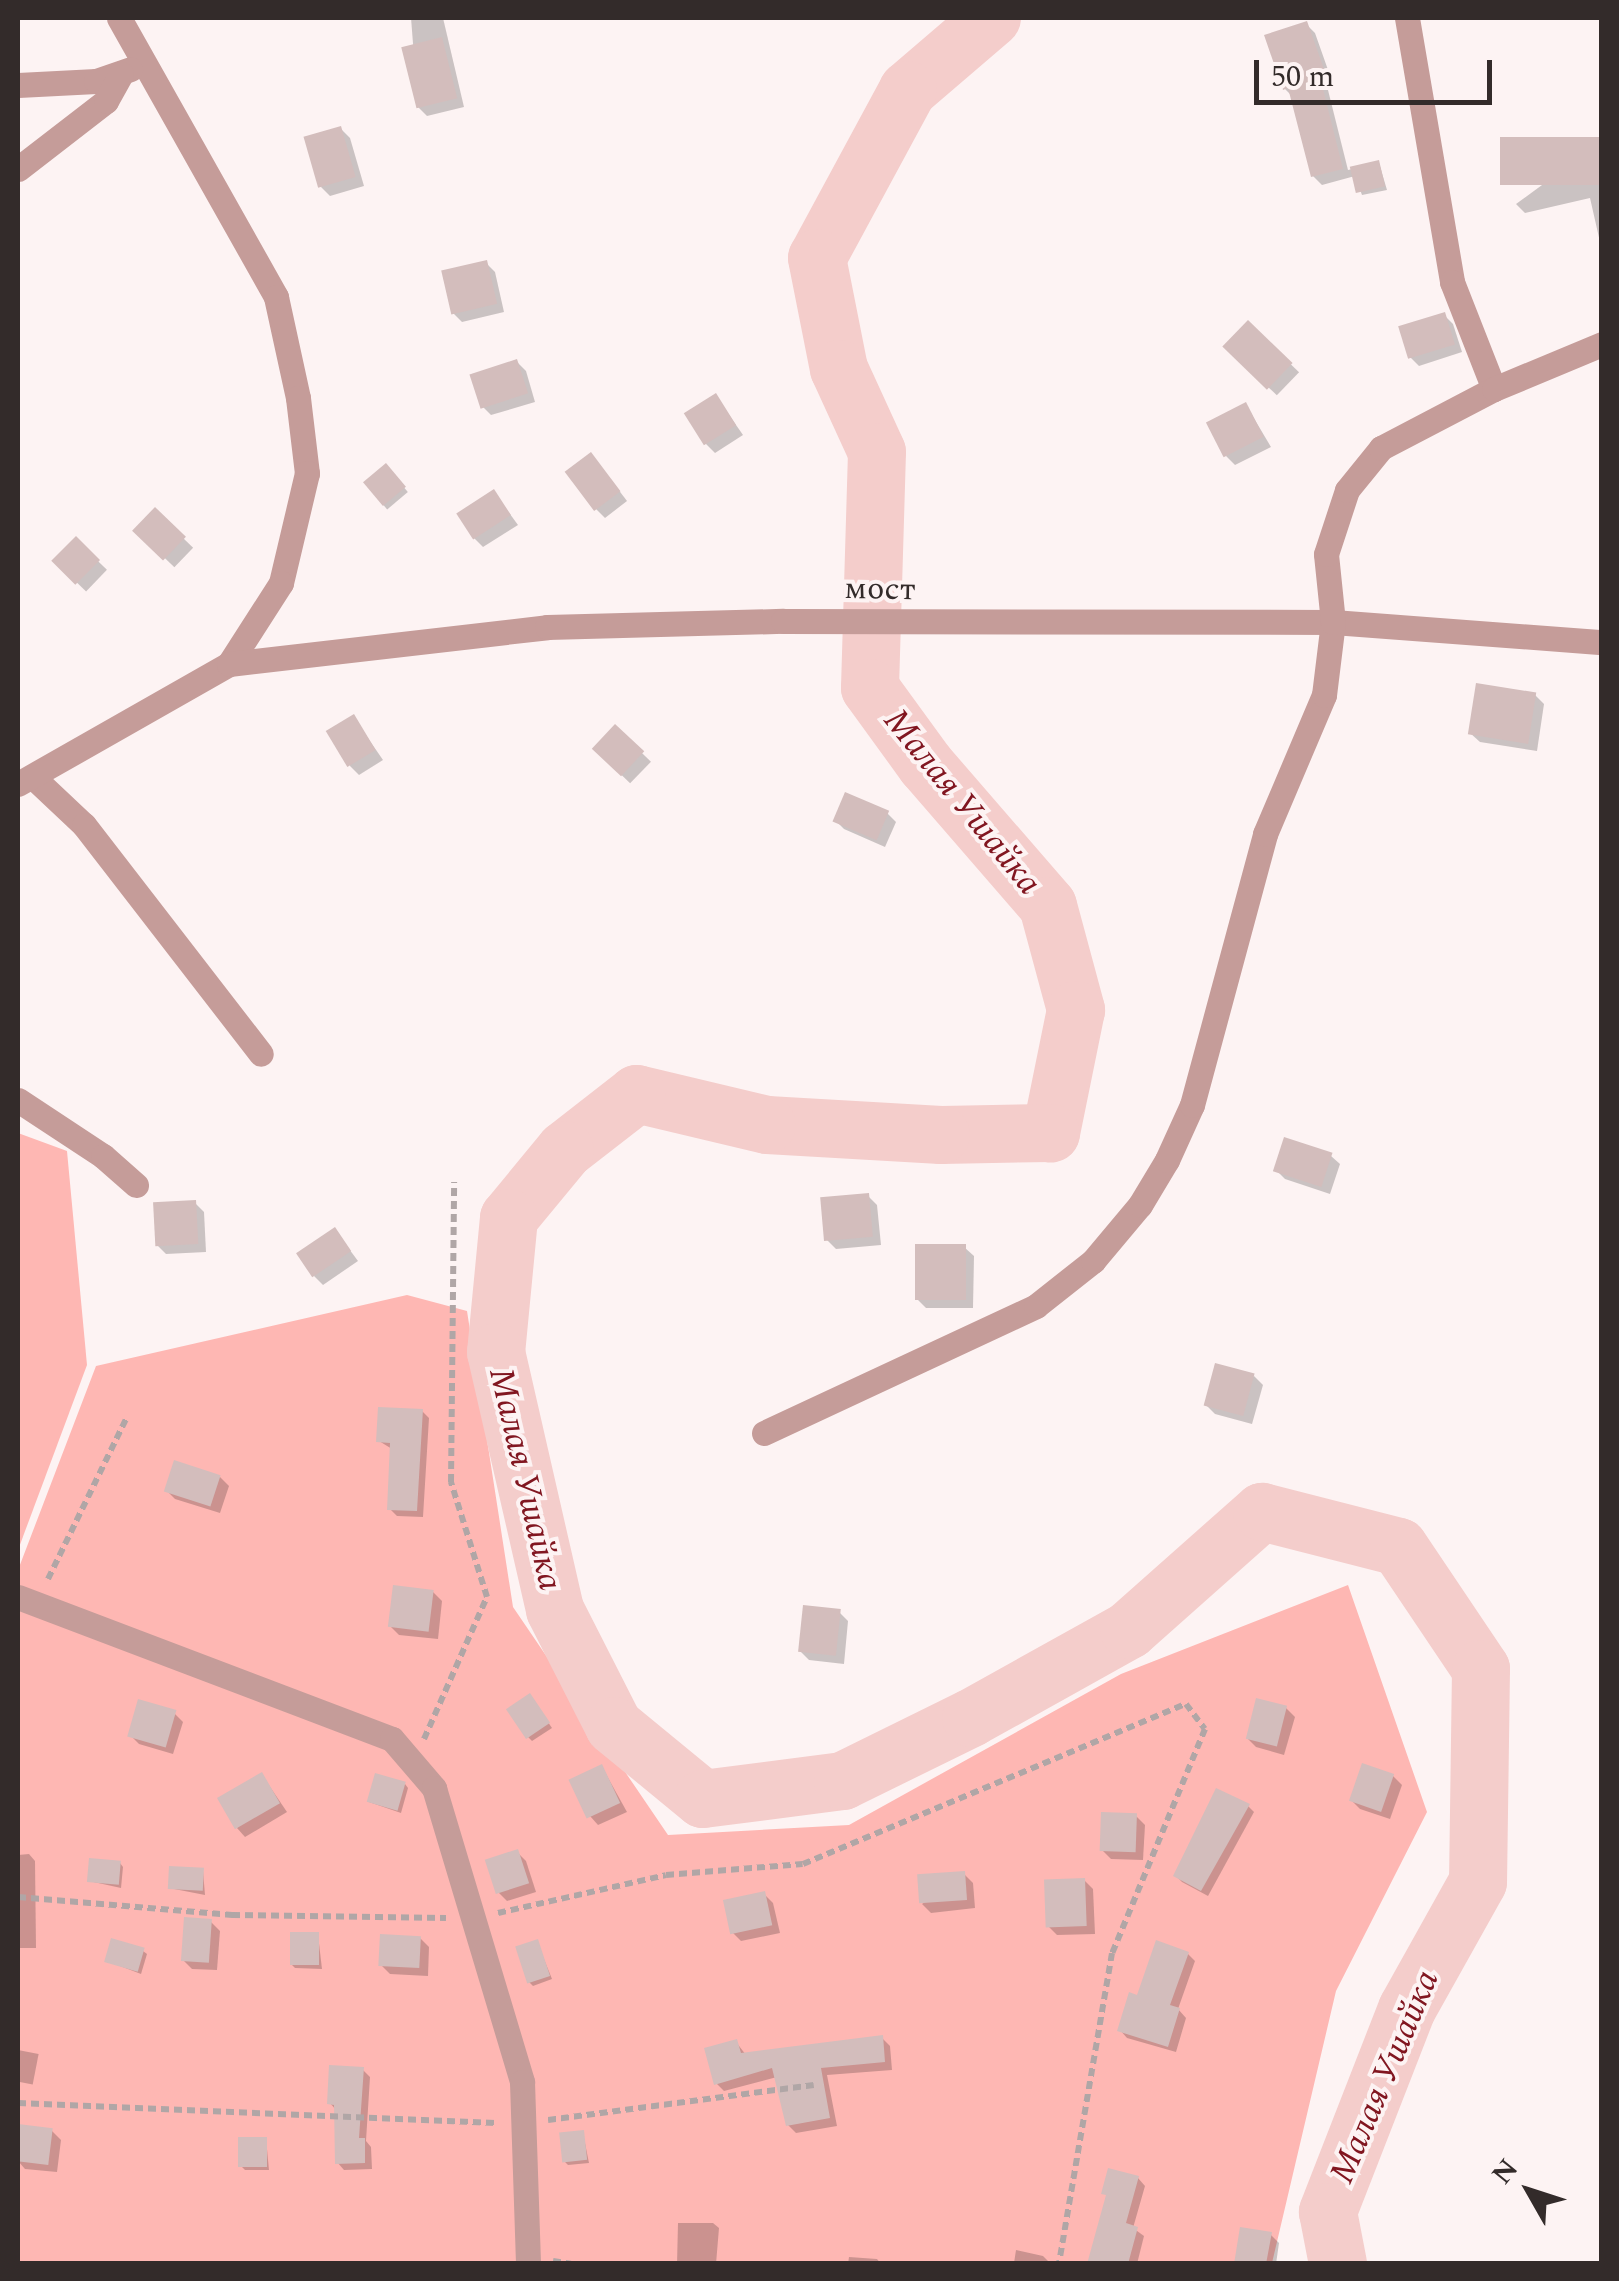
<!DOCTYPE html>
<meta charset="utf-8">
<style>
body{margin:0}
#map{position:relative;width:1619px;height:2281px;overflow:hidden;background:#fdf3f3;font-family:Spectral,serif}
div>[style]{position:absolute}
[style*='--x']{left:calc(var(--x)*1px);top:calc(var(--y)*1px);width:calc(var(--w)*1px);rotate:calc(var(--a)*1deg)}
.green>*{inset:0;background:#feb7b3}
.shadow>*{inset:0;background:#0003;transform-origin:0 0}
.river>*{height:58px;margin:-29px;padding:0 29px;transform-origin:29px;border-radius:29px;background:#f4cdcb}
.building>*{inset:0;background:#d3bdbc;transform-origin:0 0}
.path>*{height:6px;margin-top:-3px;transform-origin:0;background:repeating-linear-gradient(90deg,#b0a6a6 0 8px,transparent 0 13px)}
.minor>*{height:25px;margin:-12.5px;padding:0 12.5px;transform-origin:12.5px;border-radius:12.5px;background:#c59c99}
span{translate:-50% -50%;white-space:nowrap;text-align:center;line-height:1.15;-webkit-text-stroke:8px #fdf3f3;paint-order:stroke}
.street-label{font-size:32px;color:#332b2a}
.water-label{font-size:35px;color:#811620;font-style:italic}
.frame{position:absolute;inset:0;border:20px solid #332b2a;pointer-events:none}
.north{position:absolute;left:1479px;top:2141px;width:100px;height:100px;-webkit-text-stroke:8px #fdf3f3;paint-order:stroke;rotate:309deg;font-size:28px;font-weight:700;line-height:40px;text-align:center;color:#332b2a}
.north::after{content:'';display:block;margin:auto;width:35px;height:45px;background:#332b2a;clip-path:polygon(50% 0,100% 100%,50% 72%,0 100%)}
.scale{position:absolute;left:1254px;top:60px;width:238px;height:45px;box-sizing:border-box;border:5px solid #332b2a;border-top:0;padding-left:12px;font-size:30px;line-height:35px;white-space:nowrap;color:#332b2a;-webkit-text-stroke:8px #fdf3f3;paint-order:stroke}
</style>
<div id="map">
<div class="green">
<div style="clip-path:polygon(18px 1133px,67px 1151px,87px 1365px,18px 1550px)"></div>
<div style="clip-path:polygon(407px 1295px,467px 1311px,513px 1607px,668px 1835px,849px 1825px,1121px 1674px,1348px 1585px,1427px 1812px,1336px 1991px,1272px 2263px,18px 2264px,18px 1570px,96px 1366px)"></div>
</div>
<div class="shadow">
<div style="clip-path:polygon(411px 18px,443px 18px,464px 107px,427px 116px,418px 107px)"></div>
<div style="clip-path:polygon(1306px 24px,1315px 33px,1333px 84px,1327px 86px,1348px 170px,1379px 163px,1387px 190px,1362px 195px,1355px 176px,1322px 185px,1313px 176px,1292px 96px,1285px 89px)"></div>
<div style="clip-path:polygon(341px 129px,350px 138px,364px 186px,330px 196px,321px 187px)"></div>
<div style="clip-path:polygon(1602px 141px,1602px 251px,1590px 198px,1525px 213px,1516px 204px)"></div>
<div style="clip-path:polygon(486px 263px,495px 272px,504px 312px,462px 322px,453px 313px)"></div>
<div style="clip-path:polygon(1444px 315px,1453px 324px,1462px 352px,1419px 366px,1410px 357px)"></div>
<div style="left:1248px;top:323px;width:71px;height:32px;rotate:44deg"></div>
<div style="clip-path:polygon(517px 362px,526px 371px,535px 402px,491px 415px,482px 406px)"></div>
<div style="clip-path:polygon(716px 396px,743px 435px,715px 453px,706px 444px)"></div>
<div style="clip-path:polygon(1246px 405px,1271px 447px,1235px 465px,1226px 456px)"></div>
<div style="clip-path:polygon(599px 464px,627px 501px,605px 518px,596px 509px)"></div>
<div style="left:386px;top:466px;width:34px;height:27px;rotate:50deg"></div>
<div style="clip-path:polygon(494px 492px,518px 525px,483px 547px,474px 538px)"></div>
<div style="left:155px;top:511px;width:53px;height:27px;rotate:44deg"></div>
<div style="left:76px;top:540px;width:43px;height:30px;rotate:44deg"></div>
<div style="clip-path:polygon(1535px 695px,1544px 704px,1537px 751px,1480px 742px,1470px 733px)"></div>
<div style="clip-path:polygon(354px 718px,383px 760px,359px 775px,350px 766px)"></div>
<div style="left:615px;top:727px;width:50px;height:30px;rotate:44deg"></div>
<div style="clip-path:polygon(887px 813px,896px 822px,885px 847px,844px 829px,835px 820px)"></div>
<div style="clip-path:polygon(1331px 1156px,1340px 1164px,1330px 1194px,1285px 1179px,1276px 1170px)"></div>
<div style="clip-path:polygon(868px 1196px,877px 1205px,881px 1245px,836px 1249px,827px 1240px)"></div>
<div style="clip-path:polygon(195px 1203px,204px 1212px,206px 1252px,166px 1254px,157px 1245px)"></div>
<div style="clip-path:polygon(335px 1230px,358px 1261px,323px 1285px,314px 1276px)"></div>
<div style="clip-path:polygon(964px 1247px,974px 1256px,973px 1308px,926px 1308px,917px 1299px)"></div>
<div style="clip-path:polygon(1254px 1376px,1263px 1385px,1252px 1424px,1215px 1414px,1206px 1405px)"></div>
<div style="clip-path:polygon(422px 1411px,429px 1418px,423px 1517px,397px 1516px,390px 1509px,392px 1449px,379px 1441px)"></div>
<div style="clip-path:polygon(220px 1477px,229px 1486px,220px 1513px,175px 1499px,166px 1490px)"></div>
<div style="clip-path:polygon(433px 1592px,442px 1601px,438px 1639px,399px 1635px,390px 1626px)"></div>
<div style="clip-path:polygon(839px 1612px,848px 1621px,844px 1664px,809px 1660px,800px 1651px)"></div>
<div style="clip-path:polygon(533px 1700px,552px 1728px,532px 1741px,528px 1737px)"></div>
<div style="clip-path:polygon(1286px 1708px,1295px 1717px,1284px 1755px,1256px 1747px,1247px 1738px)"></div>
<div style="clip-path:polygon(174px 1713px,183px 1722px,173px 1754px,139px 1744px,130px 1735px)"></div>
<div style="clip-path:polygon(602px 1767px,627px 1812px,598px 1825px,590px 1816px)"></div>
<div style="clip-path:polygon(262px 1775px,287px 1812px,245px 1837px,237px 1828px)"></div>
<div style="clip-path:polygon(1393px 1776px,1402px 1785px,1390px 1819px,1360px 1809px,1351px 1800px)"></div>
<div style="clip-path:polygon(405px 1784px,408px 1788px,401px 1813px,369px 1802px)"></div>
<div style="clip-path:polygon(1248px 1806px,1254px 1812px,1208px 1896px,1182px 1882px,1176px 1876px)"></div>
<div style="clip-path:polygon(1136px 1816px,1145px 1825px,1143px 1860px,1111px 1859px,1102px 1850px)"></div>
<div style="clip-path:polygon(517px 1852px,526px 1861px,536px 1892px,507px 1901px,498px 1892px)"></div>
<div style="clip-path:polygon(29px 1854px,35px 1861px,36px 1948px,18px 1948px,18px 1855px)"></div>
<div style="clip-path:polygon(120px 1863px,123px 1867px,121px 1888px,89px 1881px)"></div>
<div style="clip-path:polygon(203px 1871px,205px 1895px,169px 1888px)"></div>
<div style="clip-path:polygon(964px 1874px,973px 1883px,975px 1908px,931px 1913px,922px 1904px)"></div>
<div style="clip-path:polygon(1084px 1880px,1093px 1889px,1095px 1934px,1057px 1935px,1048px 1926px)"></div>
<div style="clip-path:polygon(764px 1894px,773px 1903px,780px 1933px,741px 1941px,732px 1932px)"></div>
<div style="clip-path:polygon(211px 1922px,220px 1931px,217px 1970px,192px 1969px,183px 1960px)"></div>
<div style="clip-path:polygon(318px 1935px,322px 1969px,295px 1968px,291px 1964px)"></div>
<div style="clip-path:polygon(420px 1938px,429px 1947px,428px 1976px,390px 1974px,381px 1965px)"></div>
<div style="clip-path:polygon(537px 1942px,552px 1979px,533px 1986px,529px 1982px)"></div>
<div style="clip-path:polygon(143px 1951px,147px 1954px,141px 1974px,107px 1961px)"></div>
<div style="clip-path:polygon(1188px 1954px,1195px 1961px,1178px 2009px,1186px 2018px,1176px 2052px,1127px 2038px,1120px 2030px,1138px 1998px)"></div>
<div style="clip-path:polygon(882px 2038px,890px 2046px,892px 2070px,827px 2075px,837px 2126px,796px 2133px,788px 2125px,777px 2077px,724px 2091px,716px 2083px,736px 2042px,746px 2055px)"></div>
<div style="left:18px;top:2050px;width:21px;height:31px;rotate:11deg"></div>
<div style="clip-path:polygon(363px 2070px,370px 2077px,366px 2141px,371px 2147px,372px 2169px,344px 2170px,337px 2162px,336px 2110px,330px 2103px)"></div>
<div style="clip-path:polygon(19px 2127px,52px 2131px,61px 2140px,57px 2172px,25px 2169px,18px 2161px)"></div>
<div style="clip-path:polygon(583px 2133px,589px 2163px,568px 2165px,565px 2162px)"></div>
<div style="clip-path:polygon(266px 2139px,269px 2170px,245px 2170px,241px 2166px)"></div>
<div style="clip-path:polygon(1138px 2178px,1145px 2186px,1133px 2228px,1144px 2236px,1137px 2264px,1089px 2264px,1108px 2197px)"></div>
<div style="clip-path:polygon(678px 2223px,713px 2223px,719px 2228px,716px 2264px,677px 2264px)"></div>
<div style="clip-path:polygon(1270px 2234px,1279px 2243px,1276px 2264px,1236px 2264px)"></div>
<div style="clip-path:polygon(1016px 2250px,1043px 2256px,1051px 2264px,954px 2264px,1014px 2263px)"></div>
<div style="clip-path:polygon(849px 2257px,877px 2259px,881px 2264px,848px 2264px)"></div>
</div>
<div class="river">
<div style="--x:992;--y:18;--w:111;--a:139.4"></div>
<div style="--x:908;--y:90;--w:191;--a:118.4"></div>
<div style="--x:817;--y:258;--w:113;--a:78.8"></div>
<div style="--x:839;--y:369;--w:91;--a:65.4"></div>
<div style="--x:877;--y:452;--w:236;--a:91.7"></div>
<div style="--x:870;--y:688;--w:95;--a:54"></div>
<div style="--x:926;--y:765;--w:186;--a:49.1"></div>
<div style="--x:1048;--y:906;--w:108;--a:74.9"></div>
<div style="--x:1076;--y:1010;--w:126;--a:101.5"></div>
<div style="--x:1051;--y:1133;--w:110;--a:179"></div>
<div style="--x:941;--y:1135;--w:174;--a:-176.7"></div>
<div style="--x:767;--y:1125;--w:134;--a:-166.6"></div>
<div style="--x:637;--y:1094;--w:91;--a:142.1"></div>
<div style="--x:565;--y:1150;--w:88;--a:129.5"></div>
<div style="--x:509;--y:1218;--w:135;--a:95.5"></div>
<div style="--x:496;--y:1352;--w:265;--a:77.1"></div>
<div style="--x:555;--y:1610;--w:130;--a:63"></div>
<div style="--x:614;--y:1726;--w:115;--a:39.4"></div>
<div style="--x:703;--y:1799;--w:141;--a:-7.3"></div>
<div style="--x:843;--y:1781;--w:143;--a:-26.2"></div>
<div style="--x:971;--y:1718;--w:181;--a:-29.1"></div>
<div style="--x:1129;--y:1630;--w:178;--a:-41.6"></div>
<div style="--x:1262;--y:1512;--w:141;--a:14.3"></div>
<div style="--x:1399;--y:1547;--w:147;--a:56.1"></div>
<div style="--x:1481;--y:1669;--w:213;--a:90.8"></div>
<div style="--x:1478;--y:1882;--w:145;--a:119.2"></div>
<div style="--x:1407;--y:2009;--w:218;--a:111.3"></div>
<div style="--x:1328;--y:2212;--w:53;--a:79.1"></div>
</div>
<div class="building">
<div style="clip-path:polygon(1307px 21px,1326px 75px,1320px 77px,1343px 169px,1311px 177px,1288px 88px,1283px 90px,1264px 35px)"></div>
<div style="left:442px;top:37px;width:63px;height:42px;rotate:76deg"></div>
<div style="left:341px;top:126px;width:53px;height:39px;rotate:74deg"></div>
<div style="left:1602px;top:137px;width:48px;height:102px;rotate:90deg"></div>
<div style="left:1379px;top:160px;width:27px;height:30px;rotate:77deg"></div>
<div style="left:487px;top:260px;width:45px;height:47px;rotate:77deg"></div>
<div style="left:1445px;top:312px;width:34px;height:49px;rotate:73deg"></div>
<div style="left:1248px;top:320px;width:62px;height:37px;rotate:44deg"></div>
<div style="left:517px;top:359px;width:36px;height:50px;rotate:72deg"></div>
<div style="left:716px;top:393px;width:38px;height:38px;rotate:58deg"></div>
<div style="left:1246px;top:402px;width:39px;height:45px;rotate:63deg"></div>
<div style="left:591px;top:452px;width:49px;height:33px;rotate:53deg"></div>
<div style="left:386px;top:463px;width:31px;height:30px;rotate:50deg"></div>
<div style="left:494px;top:489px;width:31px;height:45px;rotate:57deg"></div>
<div style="left:155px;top:507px;width:43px;height:33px;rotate:44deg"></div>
<div style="left:76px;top:536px;width:34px;height:35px;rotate:45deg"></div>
<div style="left:1476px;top:683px;width:61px;height:52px;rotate:9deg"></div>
<div style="left:354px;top:714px;width:42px;height:33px;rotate:59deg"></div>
<div style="left:615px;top:724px;width:40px;height:34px;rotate:43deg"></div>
<div style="left:845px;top:792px;width:48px;height:32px;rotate:23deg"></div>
<div style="left:1284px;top:1137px;width:51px;height:36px;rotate:18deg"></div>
<div style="left:869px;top:1193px;width:44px;height:49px;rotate:85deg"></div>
<div style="left:196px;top:1200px;width:44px;height:43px;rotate:87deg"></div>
<div style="left:335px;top:1227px;width:29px;height:47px;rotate:56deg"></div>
<div style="left:915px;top:1244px;width:51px;height:56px"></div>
<div style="left:1215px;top:1363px;width:41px;height:44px;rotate:15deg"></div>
<div style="clip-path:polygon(378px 1407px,423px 1409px,417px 1511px,387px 1510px,390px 1443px,376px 1442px)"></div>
<div style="left:174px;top:1460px;width:49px;height:33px;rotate:18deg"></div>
<div style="left:393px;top:1585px;width:41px;height:42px;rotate:7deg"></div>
<div style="left:803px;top:1605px;width:38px;height:47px;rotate:6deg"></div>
<div style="left:530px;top:1693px;width:36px;height:29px;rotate:56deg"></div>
<div style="left:1256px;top:1698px;width:32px;height:42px;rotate:14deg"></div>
<div style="left:138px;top:1699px;width:40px;height:39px;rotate:16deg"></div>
<div style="left:1362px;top:1763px;width:34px;height:40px;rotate:19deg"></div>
<div style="left:602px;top:1764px;width:43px;height:37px;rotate:65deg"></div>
<div style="left:262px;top:1772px;width:36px;height:52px;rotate:60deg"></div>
<div style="left:375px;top:1773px;width:32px;height:30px;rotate:16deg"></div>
<div style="clip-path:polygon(1216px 1788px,1250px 1804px,1201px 1891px,1173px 1876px)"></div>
<div style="left:1101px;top:1812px;width:36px;height:39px;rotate:2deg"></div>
<div style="left:518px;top:1849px;width:36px;height:35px;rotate:72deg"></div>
<div style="left:89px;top:1858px;width:32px;height:24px;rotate:5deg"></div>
<div style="left:169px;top:1866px;width:35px;height:23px;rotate:3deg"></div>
<div style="left:965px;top:1871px;width:29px;height:48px;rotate:86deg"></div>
<div style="left:1085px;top:1878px;width:48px;height:41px;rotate:88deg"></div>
<div style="left:765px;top:1891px;width:35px;height:43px;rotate:78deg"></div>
<div style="left:184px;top:1917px;width:28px;height:44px;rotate:4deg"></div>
<div style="left:290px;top:1932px;width:29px;height:33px"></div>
<div style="left:380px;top:1934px;width:41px;height:32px;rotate:3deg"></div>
<div style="left:111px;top:1938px;width:35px;height:25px;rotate:16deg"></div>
<div style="left:538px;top:1939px;width:39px;height:24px;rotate:72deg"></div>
<div style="clip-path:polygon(1156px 1940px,1189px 1952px,1170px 2005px,1180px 2008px,1168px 2047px,1117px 2031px,1129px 1992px,1137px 1995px)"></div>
<div style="clip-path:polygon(883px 2035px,885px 2062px,821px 2068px,830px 2118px,786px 2126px,772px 2068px,714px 2085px,704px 2048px,737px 2039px,741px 2053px)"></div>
<div style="clip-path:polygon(329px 2065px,364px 2067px,359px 2138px,365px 2138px,365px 2163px,335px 2164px,334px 2105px,327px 2104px)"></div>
<div style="left:18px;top:2124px;width:35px;height:37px;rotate:7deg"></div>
<div style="left:584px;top:2130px;width:30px;height:25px;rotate:84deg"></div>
<div style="left:238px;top:2137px;width:29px;height:30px"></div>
<div style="clip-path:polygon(1108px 2168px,1139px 2176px,1126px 2223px,1138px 2227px,1128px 2264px,1087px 2264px,1106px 2195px,1101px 2194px)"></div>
<div style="clip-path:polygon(1240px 2227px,1272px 2232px,1266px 2264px,1234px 2264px)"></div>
</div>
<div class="path">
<div style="--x:48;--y:1579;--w:180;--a:-64"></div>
<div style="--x:424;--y:1739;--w:155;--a:-66.1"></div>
<div style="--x:487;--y:1597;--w:121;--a:-107.4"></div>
<div style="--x:451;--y:1482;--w:300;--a:-89.4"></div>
<div style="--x:18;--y:1897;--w:215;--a:4.8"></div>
<div style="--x:232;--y:1915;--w:214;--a:0.8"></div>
<div style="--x:498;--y:1913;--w:172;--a:-12.7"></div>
<div style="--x:666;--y:1875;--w:137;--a:-4.6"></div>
<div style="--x:803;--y:1864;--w:415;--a:-22.7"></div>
<div style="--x:1186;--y:1704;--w:31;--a:53"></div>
<div style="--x:1205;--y:1729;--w:243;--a:112.5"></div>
<div style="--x:1112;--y:1953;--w:315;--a:99.7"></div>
<div style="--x:18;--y:2103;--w:478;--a:2.4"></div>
<div style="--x:548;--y:2120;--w:268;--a:-7.5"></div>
<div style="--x:553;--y:2261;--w:18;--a:9"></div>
</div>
<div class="minor">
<div style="--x:119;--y:18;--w:320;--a:60.6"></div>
<div style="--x:276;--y:297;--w:103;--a:77.7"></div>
<div style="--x:298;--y:398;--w:76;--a:83.2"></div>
<div style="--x:307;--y:473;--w:113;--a:103.3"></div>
<div style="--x:281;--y:583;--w:96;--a:122.7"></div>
<div style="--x:1407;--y:18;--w:268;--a:80.3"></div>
<div style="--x:1452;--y:282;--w:115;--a:68.6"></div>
<div style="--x:18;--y:85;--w:78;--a:-2.9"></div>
<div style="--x:96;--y:81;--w:36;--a:-19"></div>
<div style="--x:18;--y:169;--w:111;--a:-37.7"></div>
<div style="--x:106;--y:101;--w:31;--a:-61"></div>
<div style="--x:33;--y:777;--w:70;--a:43.3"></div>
<div style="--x:84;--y:825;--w:289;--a:52.3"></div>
<div style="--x:18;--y:784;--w:243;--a:-29.6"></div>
<div style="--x:229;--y:664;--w:320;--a:-6.6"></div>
<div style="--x:547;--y:627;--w:236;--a:-1.5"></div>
<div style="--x:783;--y:621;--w:550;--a:0.1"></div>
<div style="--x:1333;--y:622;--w:270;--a:4.3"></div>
<div style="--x:18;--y:1100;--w:102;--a:33.4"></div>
<div style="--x:103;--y:1156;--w:44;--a:41.3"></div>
<div style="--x:764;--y:1433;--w:300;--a:-25"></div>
<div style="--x:1036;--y:1306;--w:73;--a:-38.3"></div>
<div style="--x:1093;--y:1261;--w:73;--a:-50"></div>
<div style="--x:1140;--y:1205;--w:52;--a:-59"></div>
<div style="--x:1167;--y:1160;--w:60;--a:-65.6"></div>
<div style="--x:1192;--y:1105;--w:281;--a:-74.9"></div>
<div style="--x:1265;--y:834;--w:151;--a:-67"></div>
<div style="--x:1324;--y:695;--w:74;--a:-83"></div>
<div style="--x:1333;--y:622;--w:68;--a:-95.9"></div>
<div style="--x:1326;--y:554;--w:67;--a:-71.8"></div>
<div style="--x:1347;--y:490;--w:54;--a:-51"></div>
<div style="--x:1381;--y:448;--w:127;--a:-27.6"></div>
<div style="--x:1494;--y:389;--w:117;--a:-22.6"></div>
<div style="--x:18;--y:1597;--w:400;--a:20.8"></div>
<div style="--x:392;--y:1739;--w:65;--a:49.4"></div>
<div style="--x:434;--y:1788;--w:307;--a:73.3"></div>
<div style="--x:522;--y:2082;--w:182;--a:88.1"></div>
</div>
<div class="street-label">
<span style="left:880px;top:590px;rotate:1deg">мост</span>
</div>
<div class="water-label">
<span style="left:962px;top:802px;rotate:51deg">Малая Ушайка</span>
<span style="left:525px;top:1479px;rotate:77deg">Малая Ушайка</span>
<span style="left:1385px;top:2077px;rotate:-67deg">Малая Ушайка</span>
</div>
<div class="frame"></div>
<div class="north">N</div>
<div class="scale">50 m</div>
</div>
